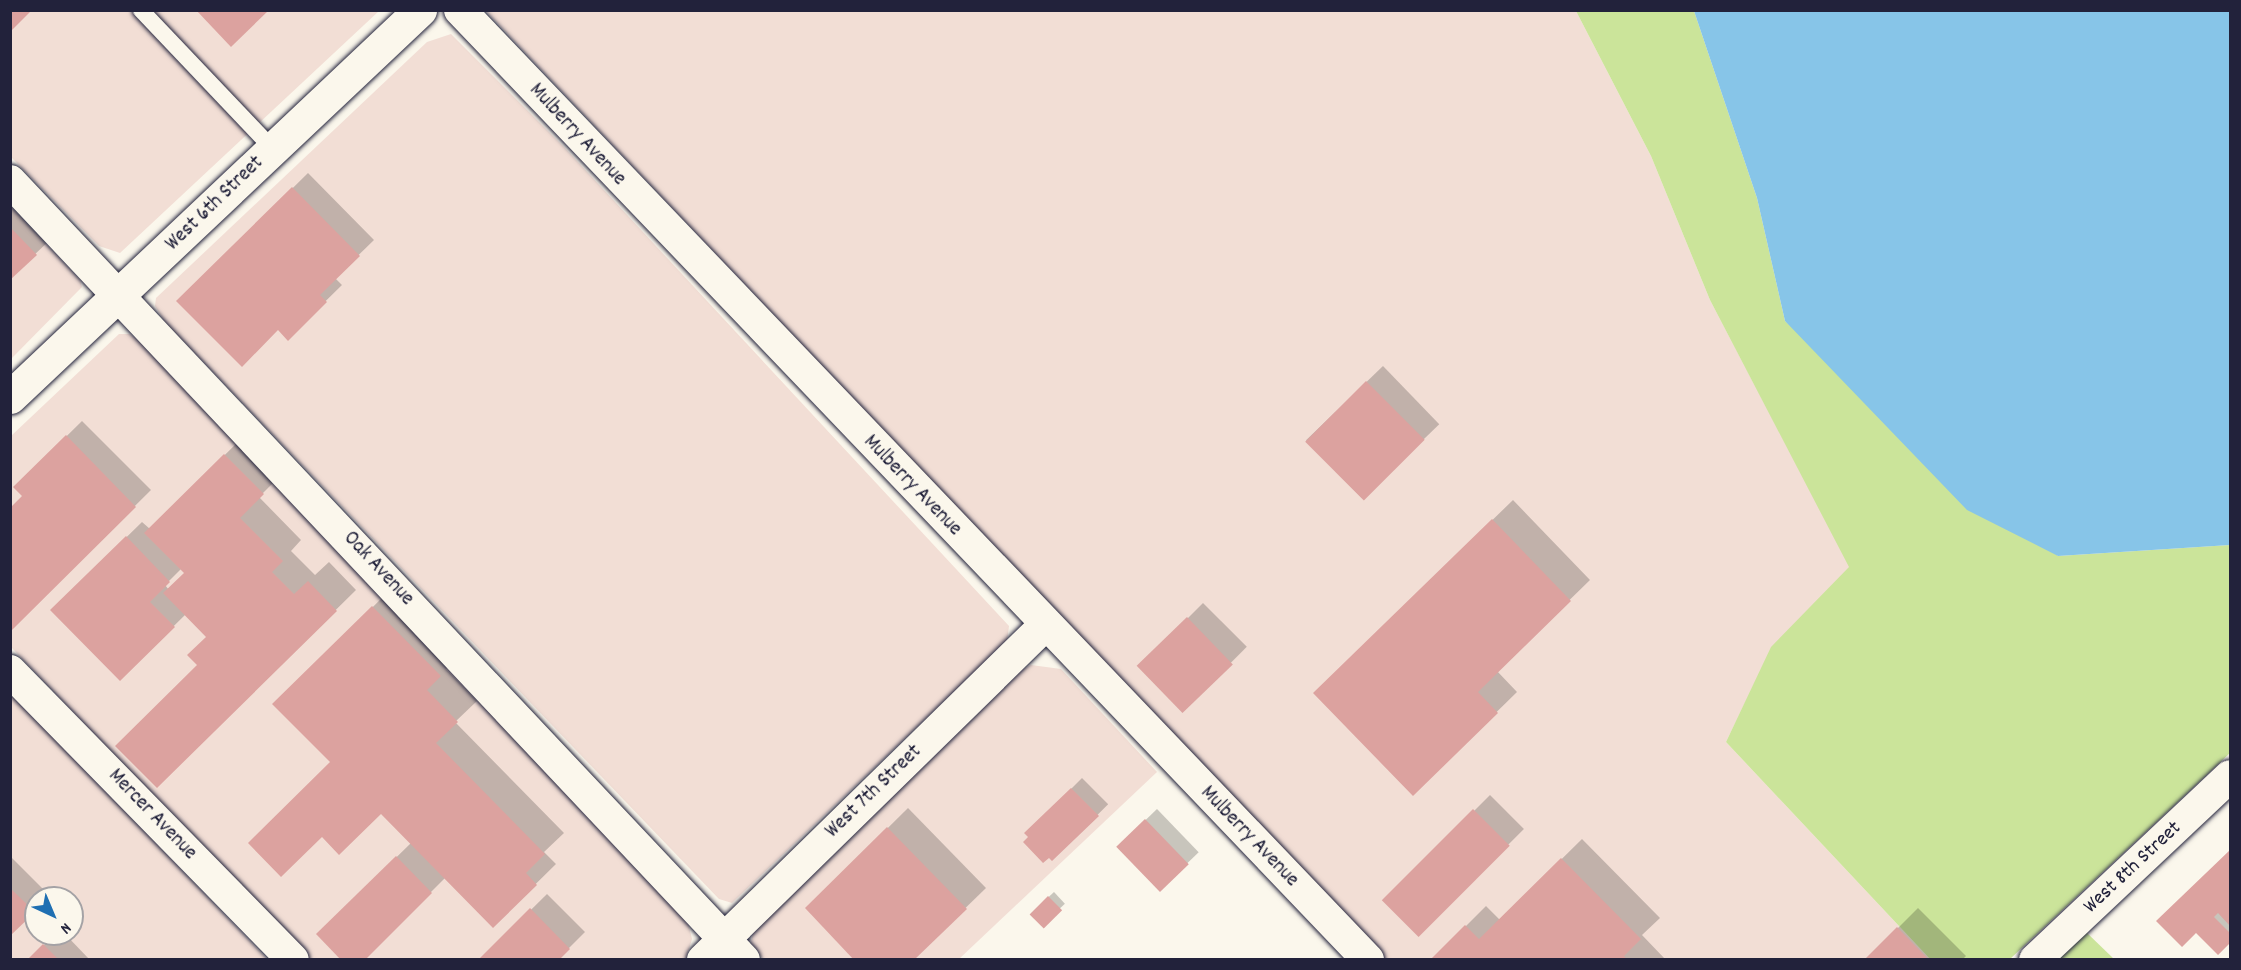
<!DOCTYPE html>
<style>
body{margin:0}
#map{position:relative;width:2241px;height:970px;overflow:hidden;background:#fbf7ec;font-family:Dekko,sans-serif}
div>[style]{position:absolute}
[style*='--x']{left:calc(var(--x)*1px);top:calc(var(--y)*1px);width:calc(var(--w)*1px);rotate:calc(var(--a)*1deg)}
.built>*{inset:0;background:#f2ded5}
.green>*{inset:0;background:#cbe49a}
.water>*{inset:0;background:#87c5e8}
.shadow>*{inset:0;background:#0003;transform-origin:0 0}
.building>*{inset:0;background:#dca29f;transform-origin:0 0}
.roads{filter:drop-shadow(0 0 2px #22223b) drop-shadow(0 0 2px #22223b)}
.service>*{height:16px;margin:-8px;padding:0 8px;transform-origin:8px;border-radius:8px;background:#fbf7ec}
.minor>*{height:32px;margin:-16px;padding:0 16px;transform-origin:16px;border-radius:16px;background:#fbf7ec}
.primary>*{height:33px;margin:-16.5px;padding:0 16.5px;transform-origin:16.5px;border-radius:16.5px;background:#fbf7ec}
span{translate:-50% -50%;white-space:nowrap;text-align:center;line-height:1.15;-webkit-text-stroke:4.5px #fbf7ec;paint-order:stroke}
.street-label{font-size:21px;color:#22223b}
.frame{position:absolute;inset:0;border:12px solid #22223b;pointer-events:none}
.north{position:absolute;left:24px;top:886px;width:60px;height:60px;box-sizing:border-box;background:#fbf7ec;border:2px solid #a4a2a5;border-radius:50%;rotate:136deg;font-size:16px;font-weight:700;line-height:24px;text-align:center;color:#22223b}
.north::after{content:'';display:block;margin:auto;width:21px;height:27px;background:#1f6fb2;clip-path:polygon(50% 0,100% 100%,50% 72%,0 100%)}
</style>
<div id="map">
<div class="built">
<div style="clip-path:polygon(11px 11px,379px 11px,120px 253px,99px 246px,11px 157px)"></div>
<div style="clip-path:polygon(486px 11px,1576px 11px,1651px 156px,1710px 300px,1850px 567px,1772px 647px,1726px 742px,1930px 959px,1383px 959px)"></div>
<div style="clip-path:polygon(451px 34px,564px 147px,1009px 626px,1007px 641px,732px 903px,719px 899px,165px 322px,155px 306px,156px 298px,427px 42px)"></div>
<div style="clip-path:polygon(11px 207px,80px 280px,82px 287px,11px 359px)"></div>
<div style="clip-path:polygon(119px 334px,129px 334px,139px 340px,688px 923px,692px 939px,686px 959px,309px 959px,11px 647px,11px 436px)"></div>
<div style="clip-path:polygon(1031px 665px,1061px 669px,1157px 772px,959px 959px,763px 959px,751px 943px,753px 932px,1022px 670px)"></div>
<div style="clip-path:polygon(evenodd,11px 693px,267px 959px,11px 959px,11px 693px,36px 898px,72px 898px,72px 934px,36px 934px,36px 898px)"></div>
</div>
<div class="green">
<div style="clip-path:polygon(1576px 11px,1694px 11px,1757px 198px,1785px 321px,2058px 556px,2230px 545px,2230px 753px,2010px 959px,1930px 959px,1726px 742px,1771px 647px,1849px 567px,1710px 300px,1651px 156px)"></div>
<div style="clip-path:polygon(2086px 932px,2114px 959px,2058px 960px)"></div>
</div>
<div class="water">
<div style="clip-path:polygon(1694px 11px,2230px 11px,2230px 545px,2058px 556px,1967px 510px,1785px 321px,1757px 198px)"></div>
</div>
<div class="shadow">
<div style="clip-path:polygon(308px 173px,374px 240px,335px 278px,342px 285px,288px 338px,278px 328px,178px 301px)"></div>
<div style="clip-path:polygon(10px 196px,51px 239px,10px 278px)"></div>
<div style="left:1383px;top:366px;width:81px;height:107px;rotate:46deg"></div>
<div style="clip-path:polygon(82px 421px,151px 490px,12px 628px,10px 510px,24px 496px,15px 487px)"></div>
<div style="clip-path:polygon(evenodd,245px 435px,283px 473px,259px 497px,301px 540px,291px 551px,315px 575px,329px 562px,356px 590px,157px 786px,208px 636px,186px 614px,120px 679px,52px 610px,142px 522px,150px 529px,245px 435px,181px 569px,186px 573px,169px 590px,165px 585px,181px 569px)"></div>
<div style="clip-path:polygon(1513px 500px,1590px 580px,1497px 671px,1517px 692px,1413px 794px,1335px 673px)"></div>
<div style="clip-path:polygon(393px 587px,460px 655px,446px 669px,477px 701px,455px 722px,564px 833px,544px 852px,556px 864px,493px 926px,445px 878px,363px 960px,318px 934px,411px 843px,275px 704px)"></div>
<div style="left:1203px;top:603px;width:62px;height:90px;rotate:45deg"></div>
<div style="left:1082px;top:778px;width:37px;height:78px;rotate:45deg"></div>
<div style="left:1490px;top:795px;width:48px;height:150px;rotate:45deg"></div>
<div style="clip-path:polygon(908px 808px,986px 888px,912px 960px,807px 908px)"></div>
<div style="left:1157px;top:809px;width:60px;height:54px;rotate:46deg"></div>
<div style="clip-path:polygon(1582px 839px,1660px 918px,1642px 935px,1666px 960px,1432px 960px,1486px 906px,1500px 920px)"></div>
<div style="clip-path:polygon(2230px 851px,2230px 941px,2218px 953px,2196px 931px,2159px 921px)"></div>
<div style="clip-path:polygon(10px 856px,49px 895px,36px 898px,36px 909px,10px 934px)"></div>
<div style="left:1054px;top:892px;width:16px;height:32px;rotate:47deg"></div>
<div style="clip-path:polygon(547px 894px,585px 932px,557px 960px,480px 960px)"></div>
<div style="clip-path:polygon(1918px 908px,1966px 956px,1962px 960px,1866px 960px)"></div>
<div style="clip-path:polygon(55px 934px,65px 934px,90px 960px,29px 960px)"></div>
</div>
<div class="building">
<div style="clip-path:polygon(10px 10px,32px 10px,10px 32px)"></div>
<div style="clip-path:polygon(196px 10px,269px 10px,231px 47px)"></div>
<div style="clip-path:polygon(292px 187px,360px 256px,320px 295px,327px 302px,288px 341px,278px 330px,242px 367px,176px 301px)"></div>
<div style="clip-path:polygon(10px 227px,37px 255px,10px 280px)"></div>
<div style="left:1366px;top:381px;width:83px;height:86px;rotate:45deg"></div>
<div style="clip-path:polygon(66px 435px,136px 507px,12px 630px,10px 508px,22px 496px,13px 487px)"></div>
<div style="clip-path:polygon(224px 454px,264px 494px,240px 518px,283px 561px,272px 572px,294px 594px,308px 581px,337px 611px,157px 788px,115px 746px,197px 665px,187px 655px,206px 637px,163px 593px,184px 573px,144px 533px)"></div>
<div style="clip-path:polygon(1492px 519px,1571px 601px,1478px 692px,1498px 713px,1413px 796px,1313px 693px)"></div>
<div style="clip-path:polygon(126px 536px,170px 582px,150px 602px,175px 627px,120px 681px,50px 610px)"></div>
<div style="clip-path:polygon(372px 606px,441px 676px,427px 690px,458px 722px,436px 743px,545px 854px,526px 873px,537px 885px,493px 928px,381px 814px,339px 855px,322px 837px,281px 877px,248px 843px,330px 762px,272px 704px)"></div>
<div style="left:1187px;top:617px;width:66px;height:70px;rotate:46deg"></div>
<div style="clip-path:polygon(1071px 788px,1099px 816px,1052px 861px,1049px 858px,1043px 863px,1023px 842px,1028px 837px,1024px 833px)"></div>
<div style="left:1473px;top:809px;width:52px;height:129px;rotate:45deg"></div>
<div style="left:1145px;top:819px;width:63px;height:40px;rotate:46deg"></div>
<div style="clip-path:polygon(887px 827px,967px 909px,914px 960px,854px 960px,805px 908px)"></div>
<div style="clip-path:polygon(2230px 850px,2230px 926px,2218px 913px,2214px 917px,2230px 933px,2230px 943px,2218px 955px,2196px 933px,2182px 947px,2156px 921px)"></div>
<div style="clip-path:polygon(396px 856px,432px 893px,365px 960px,341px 960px,316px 934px)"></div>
<div style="clip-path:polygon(1561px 858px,1641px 939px,1624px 956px,1627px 960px,1430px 960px,1465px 925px,1479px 939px)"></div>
<div style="clip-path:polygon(10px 888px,35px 912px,10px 936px)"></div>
<div style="left:1048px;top:896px;width:20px;height:26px;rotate:45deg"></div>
<div style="clip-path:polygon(530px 908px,570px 949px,559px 960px,478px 960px)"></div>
<div style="clip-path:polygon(1897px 927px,1929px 960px,1864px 960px)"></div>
<div style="clip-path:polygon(43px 944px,59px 960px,27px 960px)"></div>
</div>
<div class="roads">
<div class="service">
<div style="--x:141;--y:10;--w:192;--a:46.5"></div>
</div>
<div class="minor">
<div style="--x:460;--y:10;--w:1314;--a:46.29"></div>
<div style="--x:10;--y:181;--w:1070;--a:46.7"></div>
<div style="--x:10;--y:671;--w:404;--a:45.6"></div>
<div style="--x:703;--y:960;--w:479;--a:-44.4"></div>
<div style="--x:2035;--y:960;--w:268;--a:-43.3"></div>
</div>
<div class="primary">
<div style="--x:10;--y:397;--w:564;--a:-43.35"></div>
</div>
</div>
<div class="street-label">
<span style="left:577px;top:135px;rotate:47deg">Mulberry Avenue</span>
<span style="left:215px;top:204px;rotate:-44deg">West 6th Street</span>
<span style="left:912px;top:486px;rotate:46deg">Mulberry Avenue</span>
<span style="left:378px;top:569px;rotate:47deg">Oak Avenue</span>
<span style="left:874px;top:792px;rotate:-44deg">West 7th Street</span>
<span style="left:152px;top:815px;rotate:46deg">Mercer Avenue</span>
<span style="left:1249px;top:837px;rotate:46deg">Mulberry Avenue</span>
<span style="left:2133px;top:868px;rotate:-43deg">West 8th Street</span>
</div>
<div class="frame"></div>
<div class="north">N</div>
</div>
